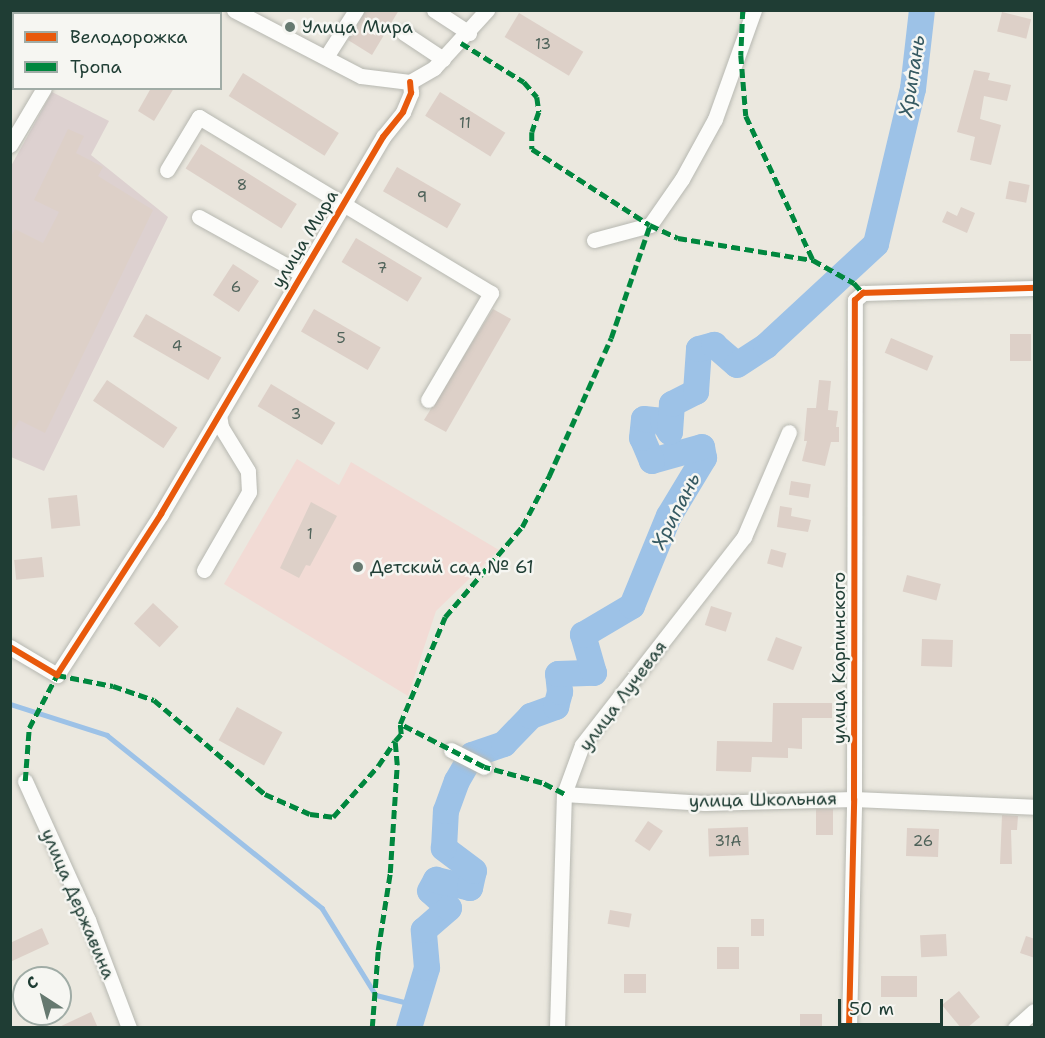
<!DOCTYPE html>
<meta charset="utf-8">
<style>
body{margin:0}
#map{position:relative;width:1045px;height:1038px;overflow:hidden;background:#ebe8df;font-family:"Shantell Sans",sans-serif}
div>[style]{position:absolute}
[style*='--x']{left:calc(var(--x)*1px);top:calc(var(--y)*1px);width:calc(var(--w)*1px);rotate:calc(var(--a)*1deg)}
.built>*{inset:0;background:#f2dbd5}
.industrial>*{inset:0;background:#ddd1d0}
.stream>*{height:4.5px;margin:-2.25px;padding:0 2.25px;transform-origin:2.25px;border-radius:2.25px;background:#9dc2e7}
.river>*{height:26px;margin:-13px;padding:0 13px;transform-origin:13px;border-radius:13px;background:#9dc2e7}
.building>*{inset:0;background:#ddd0c8;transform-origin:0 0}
.roads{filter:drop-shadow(0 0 2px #b7b8b1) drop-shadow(0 0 2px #b7b8b1)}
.minor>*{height:15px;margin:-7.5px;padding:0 7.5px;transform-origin:7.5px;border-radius:7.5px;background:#fcfcfa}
.quiet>*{height:4.5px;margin-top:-2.25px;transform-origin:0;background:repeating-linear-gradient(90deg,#00873e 0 9px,transparent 0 13.5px)}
.cycleway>*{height:6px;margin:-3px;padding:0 3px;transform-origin:3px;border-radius:3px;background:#e8590c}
.dots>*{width:16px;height:16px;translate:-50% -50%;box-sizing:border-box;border:3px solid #f6f6f2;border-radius:50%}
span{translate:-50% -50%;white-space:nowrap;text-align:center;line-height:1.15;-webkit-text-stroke:5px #f6f6f2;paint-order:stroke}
.number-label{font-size:15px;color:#4e6259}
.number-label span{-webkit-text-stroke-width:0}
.poi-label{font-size:18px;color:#1f3d34}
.left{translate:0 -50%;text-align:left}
.street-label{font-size:18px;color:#1f3d34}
.water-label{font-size:20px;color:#365a62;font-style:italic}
.frame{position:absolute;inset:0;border:12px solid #1f3d34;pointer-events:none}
.legend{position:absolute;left:12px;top:12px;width:210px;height:78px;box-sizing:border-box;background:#f6f6f2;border:2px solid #a0aca6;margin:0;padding:8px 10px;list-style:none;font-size:18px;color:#1f3d34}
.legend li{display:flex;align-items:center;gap:12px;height:30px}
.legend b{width:30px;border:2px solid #a0aca6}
.north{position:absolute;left:12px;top:966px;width:60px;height:60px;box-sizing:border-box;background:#f6f6f2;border:2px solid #a0aca6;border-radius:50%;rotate:324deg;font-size:16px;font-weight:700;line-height:24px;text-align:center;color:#1f3d34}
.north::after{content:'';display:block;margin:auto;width:21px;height:27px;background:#667970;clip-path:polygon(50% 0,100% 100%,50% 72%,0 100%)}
.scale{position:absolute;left:838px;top:999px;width:105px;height:27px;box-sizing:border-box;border:3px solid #1f3d34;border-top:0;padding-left:8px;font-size:18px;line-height:21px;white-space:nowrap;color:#1f3d34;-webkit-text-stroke:4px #f6f6f2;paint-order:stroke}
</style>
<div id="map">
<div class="built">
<div style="clip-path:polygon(297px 459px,339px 485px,351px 462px,499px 550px,436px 611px,408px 696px,224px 584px)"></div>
</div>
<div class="industrial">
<div style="clip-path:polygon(52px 92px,109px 121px,91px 155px,168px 217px,44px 471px,11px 457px,11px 166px)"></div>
</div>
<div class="stream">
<div style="--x:10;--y:704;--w:102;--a:17.7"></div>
<div style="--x:107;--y:735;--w:276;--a:38.8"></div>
<div style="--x:322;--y:908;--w:102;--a:58.2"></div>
<div style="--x:376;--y:995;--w:41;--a:14"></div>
</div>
<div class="river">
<div style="--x:409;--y:1028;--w:63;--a:-73.3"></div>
<div style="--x:427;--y:968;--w:38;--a:-95"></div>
<div style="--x:424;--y:930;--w:33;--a:-41"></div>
<div style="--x:449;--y:908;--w:25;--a:-138"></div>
<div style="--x:430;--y:891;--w:13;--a:-61"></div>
<div style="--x:436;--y:880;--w:35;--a:13"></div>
<div style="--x:470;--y:888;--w:17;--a:-77"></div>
<div style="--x:474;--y:871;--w:38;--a:-143"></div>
<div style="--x:444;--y:848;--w:37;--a:-87"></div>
<div style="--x:446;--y:811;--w:32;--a:-70"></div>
<div style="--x:457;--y:781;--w:30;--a:-60"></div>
<div style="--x:472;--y:755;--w:34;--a:-19"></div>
<div style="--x:504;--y:744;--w:39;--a:-46"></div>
<div style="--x:531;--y:716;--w:27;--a:-20"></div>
<div style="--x:556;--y:707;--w:16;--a:-75"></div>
<div style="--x:560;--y:692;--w:18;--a:-96"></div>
<div style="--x:558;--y:674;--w:36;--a:-2"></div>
<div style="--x:594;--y:673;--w:40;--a:-106"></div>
<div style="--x:583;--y:635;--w:57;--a:-30.6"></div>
<div style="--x:632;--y:606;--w:97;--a:-67.7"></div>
<div style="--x:669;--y:516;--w:68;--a:-58.9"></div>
<div style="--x:704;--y:458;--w:11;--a:-100"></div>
<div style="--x:702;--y:447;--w:52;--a:164.4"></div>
<div style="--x:652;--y:461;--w:25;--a:-113"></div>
<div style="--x:642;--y:438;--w:19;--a:-84"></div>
<div style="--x:644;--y:419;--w:19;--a:6"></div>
<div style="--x:663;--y:421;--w:13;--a:58"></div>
<div style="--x:670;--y:432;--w:28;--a:-86"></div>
<div style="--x:672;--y:404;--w:27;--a:-27"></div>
<div style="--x:696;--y:392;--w:43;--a:-86"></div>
<div style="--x:699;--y:349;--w:16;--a:-15"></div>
<div style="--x:714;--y:345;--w:30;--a:41"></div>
<div style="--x:737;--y:365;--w:35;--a:-33"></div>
<div style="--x:766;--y:346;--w:150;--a:-42.8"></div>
<div style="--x:876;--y:244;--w:159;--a:-76.6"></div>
<div style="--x:913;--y:89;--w:80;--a:-83.5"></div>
</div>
<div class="building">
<div style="clip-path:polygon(366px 10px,399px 10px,372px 55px,348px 40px)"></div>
<div style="left:1002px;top:12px;width:30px;height:20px;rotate:14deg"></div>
<div style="left:519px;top:13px;width:75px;height:28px;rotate:31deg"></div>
<div style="clip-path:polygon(974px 70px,990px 73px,988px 80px,1011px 85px,1007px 101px,984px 96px,980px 119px,1001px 125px,991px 165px,970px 160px,975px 137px,957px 132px)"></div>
<div style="left:243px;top:73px;width:113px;height:27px;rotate:32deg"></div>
<div style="clip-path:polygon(151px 88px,174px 88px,154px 121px,138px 111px)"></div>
<div style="left:440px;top:92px;width:77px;height:28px;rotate:32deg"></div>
<div style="clip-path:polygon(68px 129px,84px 136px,76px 153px,103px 167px,98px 176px,153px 210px,45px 433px,19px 420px,10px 437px,10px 239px,15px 229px,43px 243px,59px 212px,34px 200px)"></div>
<div style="left:201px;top:144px;width:113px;height:29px;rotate:32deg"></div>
<div style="left:397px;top:167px;width:74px;height:28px;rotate:30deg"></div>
<div style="left:1009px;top:181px;width:21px;height:18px;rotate:11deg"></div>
<div style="clip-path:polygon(961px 207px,975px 213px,967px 233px,942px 222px,947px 211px,957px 216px)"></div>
<div style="left:356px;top:238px;width:77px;height:28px;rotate:31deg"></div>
<div style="left:233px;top:264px;width:31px;height:37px;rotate:33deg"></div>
<div style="left:314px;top:309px;width:77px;height:26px;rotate:30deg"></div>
<div style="clip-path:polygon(493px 309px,511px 319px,446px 432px,424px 420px)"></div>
<div style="left:146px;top:314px;width:87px;height:26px;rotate:30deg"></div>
<div style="left:1010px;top:334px;width:21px;height:27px"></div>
<div style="left:891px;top:338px;width:46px;height:16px;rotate:23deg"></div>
<div style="left:107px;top:380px;width:85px;height:25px;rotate:34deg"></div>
<div style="clip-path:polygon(819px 380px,831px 381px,828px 410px,838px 411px,836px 427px,839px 427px,839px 442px,831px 442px,825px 466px,802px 461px,807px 441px,804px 441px,807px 408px,816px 408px)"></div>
<div style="left:271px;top:384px;width:75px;height:26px;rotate:31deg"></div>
<div style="left:791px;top:481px;width:20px;height:14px;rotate:9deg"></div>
<div style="left:77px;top:495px;width:31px;height:29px;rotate:84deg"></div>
<div style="clip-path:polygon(311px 502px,337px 516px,310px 566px,306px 565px,299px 578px,280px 568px)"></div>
<div style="clip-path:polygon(780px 506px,792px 508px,791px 516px,811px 520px,808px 532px,777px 527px)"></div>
<div style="left:771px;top:549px;width:16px;height:15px;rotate:15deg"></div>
<div style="left:42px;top:557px;width:20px;height:28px;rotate:84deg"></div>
<div style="left:907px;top:575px;width:35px;height:17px;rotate:15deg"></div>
<div style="left:153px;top:603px;width:35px;height:28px;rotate:43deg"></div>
<div style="left:711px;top:606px;width:22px;height:20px;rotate:18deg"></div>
<div style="left:776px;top:637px;width:28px;height:25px;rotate:21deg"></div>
<div style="left:922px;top:639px;width:31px;height:27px;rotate:2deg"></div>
<div style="clip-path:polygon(773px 703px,832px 703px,832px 718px,802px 718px,802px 749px,788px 748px,788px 758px,752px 757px,751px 772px,716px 771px,717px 741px,772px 742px)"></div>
<div style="left:237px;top:707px;width:52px;height:38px;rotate:29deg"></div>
<div style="left:833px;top:809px;width:26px;height:17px;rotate:90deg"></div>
<div style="clip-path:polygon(1002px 815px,1018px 816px,1017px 830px,1011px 830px,1012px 864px,1000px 864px)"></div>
<div style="left:648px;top:821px;width:18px;height:24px;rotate:34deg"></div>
<div style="left:748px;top:827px;width:28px;height:40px;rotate:88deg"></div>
<div style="left:907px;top:828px;width:32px;height:28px;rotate:2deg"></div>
<div style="left:610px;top:910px;width:22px;height:14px;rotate:10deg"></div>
<div style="left:751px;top:919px;width:13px;height:17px"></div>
<div style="clip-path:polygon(42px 928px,49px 944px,10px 962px,10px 943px)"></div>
<div style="left:946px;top:934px;width:22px;height:26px;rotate:87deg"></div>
<div style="clip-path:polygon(1026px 936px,1035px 939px,1035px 958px,1020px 953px)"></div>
<div style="left:739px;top:947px;width:22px;height:22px;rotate:90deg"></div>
<div style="left:624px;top:974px;width:22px;height:19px"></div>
<div style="left:881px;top:976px;width:36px;height:21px"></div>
<div style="clip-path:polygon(959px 991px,980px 1017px,967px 1028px,961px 1028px,942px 1005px)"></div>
<div style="clip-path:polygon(91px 1012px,98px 1028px,57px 1028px)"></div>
<div style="left:822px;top:1014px;width:14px;height:22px;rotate:90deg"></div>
</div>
<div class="roads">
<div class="minor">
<div style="--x:234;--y:10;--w:143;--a:27.5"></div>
<div style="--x:361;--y:76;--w:49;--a:7"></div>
<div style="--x:410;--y:82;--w:28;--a:-30"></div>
<div style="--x:434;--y:68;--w:79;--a:-47.6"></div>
<div style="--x:434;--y:10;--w:42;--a:33.3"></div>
<div style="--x:109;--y:14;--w:5;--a:-53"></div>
<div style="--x:404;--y:33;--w:47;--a:33.7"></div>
<div style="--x:326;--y:57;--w:56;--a:-57.4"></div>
<div style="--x:10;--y:73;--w:4;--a:-14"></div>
<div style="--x:10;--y:145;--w:66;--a:-59.2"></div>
<div style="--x:167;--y:170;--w:62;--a:-58.9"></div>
<div style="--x:199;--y:117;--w:341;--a:31.1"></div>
<div style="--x:491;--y:293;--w:124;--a:120.5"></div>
<div style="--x:199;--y:217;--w:118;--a:29"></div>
<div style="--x:594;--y:240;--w:58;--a:-15"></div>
<div style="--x:650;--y:225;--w:56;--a:-55.2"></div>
<div style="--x:682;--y:179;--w:68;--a:-61.2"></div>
<div style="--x:715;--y:119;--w:116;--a:-70.3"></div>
<div style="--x:204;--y:570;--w:90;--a:-60"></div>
<div style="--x:249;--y:492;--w:21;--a:-93"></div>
<div style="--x:248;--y:471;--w:52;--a:-121.5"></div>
<div style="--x:221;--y:427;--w:12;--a:-99"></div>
<div style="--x:10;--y:647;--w:55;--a:30.8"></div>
<div style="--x:57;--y:675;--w:192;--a:-57.1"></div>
<div style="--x:161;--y:514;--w:438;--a:-59.5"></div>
<div style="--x:383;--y:137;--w:32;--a:-51"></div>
<div style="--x:403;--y:112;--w:21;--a:-67"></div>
<div style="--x:411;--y:93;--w:11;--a:-95"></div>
<div style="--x:451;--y:750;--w:37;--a:27"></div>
<div style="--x:25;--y:781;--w:153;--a:65.6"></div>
<div style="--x:88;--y:920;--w:116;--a:69.2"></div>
<div style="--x:564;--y:794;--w:141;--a:3.7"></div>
<div style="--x:705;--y:803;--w:149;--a:-1.5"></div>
<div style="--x:854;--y:799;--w:180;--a:2.5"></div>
<div style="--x:557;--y:1028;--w:234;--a:-88.3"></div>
<div style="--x:564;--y:794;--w:52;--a:-69.8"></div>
<div style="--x:582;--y:745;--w:264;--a:-52.1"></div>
<div style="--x:744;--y:537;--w:114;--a:-66.8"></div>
<div style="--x:849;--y:1028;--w:229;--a:-88.7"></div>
<div style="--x:854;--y:799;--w:499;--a:-89.9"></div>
<div style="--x:855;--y:300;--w:11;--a:-41"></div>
<div style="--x:863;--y:293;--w:171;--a:-1.7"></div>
<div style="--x:1015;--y:1028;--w:25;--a:-42"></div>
</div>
</div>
<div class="quiet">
<div style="--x:743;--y:10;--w:45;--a:92.5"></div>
<div style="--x:741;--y:55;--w:61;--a:85.3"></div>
<div style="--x:746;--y:116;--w:159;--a:65"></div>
<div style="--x:461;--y:43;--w:74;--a:31.8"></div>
<div style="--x:524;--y:82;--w:20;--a:49"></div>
<div style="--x:537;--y:97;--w:15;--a:82"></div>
<div style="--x:539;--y:112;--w:21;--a:109"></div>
<div style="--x:532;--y:132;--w:17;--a:90"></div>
<div style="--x:532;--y:149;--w:140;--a:32.8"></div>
<div style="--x:650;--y:225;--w:31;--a:25"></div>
<div style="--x:678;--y:238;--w:137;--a:9.3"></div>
<div style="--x:813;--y:260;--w:47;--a:29.3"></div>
<div style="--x:854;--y:283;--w:13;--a:48"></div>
<div style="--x:25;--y:781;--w:53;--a:-85.7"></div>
<div style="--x:29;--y:728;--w:60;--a:-62.2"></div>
<div style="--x:57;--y:675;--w:57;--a:11.1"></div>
<div style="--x:113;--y:686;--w:43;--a:18.9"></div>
<div style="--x:154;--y:700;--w:145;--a:40.3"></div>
<div style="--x:265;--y:794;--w:49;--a:24"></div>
<div style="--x:310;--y:814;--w:23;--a:7"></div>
<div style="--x:333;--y:817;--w:68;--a:-48.6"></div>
<div style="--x:378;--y:766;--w:30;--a:-56"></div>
<div style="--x:564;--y:794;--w:25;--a:-153"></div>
<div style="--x:542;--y:783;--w:60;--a:-164.6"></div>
<div style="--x:484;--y:767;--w:94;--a:-152.9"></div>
<div style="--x:400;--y:724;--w:116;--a:-67.2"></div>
<div style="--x:445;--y:617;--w:118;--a:-49.5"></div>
<div style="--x:522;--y:527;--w:58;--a:-62.1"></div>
<div style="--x:549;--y:476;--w:151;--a:-65.8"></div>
<div style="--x:611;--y:338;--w:120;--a:-71"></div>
<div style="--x:372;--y:1028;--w:78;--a:-85.6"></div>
<div style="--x:378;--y:950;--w:78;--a:-81.1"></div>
<div style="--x:390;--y:873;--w:108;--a:-86.3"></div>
<div style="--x:397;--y:765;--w:24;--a:-95"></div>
<div style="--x:395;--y:741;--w:9;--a:-49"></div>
<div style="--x:401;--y:734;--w:10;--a:-96"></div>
</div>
<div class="cycleway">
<div style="--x:10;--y:647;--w:55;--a:30.8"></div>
<div style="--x:57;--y:675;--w:192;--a:-57.1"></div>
<div style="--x:161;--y:514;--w:438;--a:-59.5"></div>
<div style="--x:383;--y:137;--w:32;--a:-51"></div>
<div style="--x:403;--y:112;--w:21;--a:-67"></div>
<div style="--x:411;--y:93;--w:11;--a:-95"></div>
<div style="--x:849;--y:1028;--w:229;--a:-88.7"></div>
<div style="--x:854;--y:799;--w:499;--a:-89.9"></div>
<div style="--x:855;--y:300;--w:11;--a:-41"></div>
<div style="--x:863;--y:293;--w:171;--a:-1.7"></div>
</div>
<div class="dots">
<div style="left:290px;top:27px;background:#667970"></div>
<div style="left:358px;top:567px;background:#667970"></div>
</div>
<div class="number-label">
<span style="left:543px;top:45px">13</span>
<span style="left:465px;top:124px">11</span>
<span style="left:242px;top:186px">8</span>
<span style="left:422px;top:198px">9</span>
<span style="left:382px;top:269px">7</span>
<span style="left:236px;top:288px">6</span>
<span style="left:341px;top:339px">5</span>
<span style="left:177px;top:347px">4</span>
<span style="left:296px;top:415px">3</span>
<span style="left:310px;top:535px">1</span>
<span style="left:728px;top:842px">31А</span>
<span style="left:923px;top:842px">26</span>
</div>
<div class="poi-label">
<span class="left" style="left:302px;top:27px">Улица Мира</span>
<span class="left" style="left:370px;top:567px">Детский сад № 61</span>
</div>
<div class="street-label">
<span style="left:305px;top:239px;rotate:-59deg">улица Мира</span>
<span style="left:839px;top:658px;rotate:-90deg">улица Карпинского</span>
<span style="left:623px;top:696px;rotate:-53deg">улица Лучевая</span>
<span style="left:763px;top:800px;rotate:-1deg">улица Школьная</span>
<span style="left:78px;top:904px;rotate:67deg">улица Державина</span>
</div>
<div class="water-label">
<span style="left:912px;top:76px;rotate:-81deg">Хрипань</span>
<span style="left:676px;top:511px;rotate:-63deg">Хрипань</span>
</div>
<div class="frame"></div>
<ul class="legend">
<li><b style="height:8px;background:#e8590c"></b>Велодорожка</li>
<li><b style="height:8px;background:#00873e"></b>Тропа</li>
</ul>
<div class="north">С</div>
<div class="scale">50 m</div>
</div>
